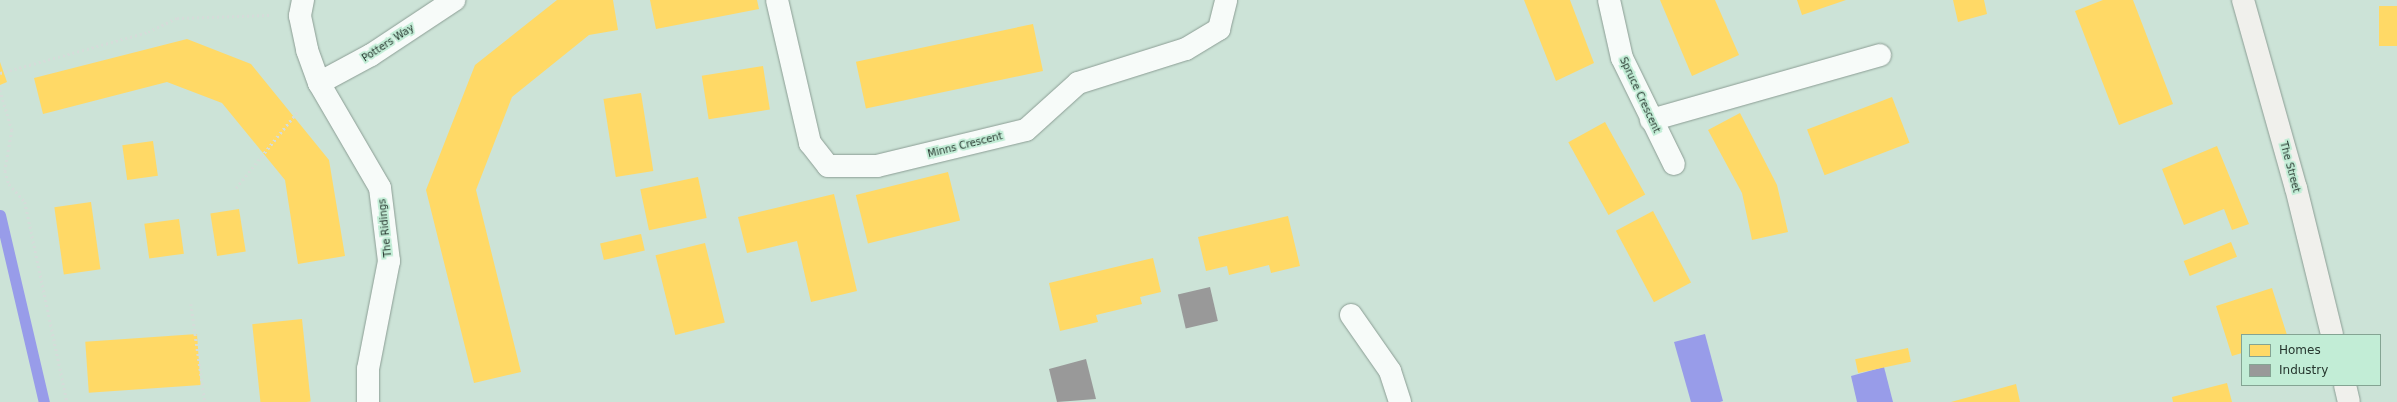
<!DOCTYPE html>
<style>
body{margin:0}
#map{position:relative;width:2397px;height:402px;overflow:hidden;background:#cce3d7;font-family:"DejaVu Sans",sans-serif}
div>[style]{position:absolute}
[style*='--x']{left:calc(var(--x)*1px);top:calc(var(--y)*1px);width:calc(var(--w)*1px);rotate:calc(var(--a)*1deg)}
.water>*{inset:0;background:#989ce9}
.homes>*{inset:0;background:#ffd966;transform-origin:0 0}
.industry>*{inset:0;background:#999;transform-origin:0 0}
.stream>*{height:11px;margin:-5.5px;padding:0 5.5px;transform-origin:5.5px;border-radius:5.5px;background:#989ce9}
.path>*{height:2.5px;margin-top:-1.25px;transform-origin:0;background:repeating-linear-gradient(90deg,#d5dcd9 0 2px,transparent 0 5px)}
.roads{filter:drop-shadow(0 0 1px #8b9d94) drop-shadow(0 0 1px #8b9d94)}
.minor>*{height:22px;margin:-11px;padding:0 11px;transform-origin:11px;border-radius:11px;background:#f7fbf9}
.major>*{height:22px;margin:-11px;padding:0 11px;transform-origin:11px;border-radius:11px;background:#f0f0ec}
span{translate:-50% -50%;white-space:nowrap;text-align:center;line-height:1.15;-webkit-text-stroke:4px #c2edd6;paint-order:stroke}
.street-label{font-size:10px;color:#26362e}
.legend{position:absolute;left:2241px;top:334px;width:140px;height:52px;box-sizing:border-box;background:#c2edd6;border:1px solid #84a493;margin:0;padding:5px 7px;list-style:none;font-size:12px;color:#26362e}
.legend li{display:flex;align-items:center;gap:8px;height:20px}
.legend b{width:20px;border:1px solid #84a493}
</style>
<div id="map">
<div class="water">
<div style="clip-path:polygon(1705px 334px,1723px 401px,1720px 402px,1691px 402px,1674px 342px)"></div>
<div style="clip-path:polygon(1884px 367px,1893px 402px,1857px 402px,1851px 376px)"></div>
</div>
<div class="homes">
<div style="clip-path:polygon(557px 0,613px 0,618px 30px,589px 35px,512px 97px,476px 190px,521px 372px,474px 383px,426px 190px,475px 65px)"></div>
<div style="clip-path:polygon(650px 0,757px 0,759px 9px,656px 29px)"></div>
<div style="clip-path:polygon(1524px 0,1570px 0,1594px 63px,1556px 81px)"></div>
<div style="clip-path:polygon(1660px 0,1715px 0,1739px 55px,1692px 76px)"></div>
<div style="clip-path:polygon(1797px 0,1846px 0,1802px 15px)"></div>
<div style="clip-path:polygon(1953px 0,1984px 0,1987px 14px,1958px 22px)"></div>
<div style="clip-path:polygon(2103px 0,2133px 0,2173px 104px,2119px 125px,2075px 11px)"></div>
<div style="left:2397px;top:6px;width:40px;height:18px;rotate:90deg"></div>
<div style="left:1033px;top:24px;width:48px;height:181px;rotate:78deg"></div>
<div style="clip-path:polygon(187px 39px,251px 64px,329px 160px,345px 256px,298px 264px,285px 180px,222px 103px,167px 82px,43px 114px,34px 78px)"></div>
<div style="clip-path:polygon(0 62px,7px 82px,0 85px)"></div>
<div style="left:763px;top:66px;width:44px;height:62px;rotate:81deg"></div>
<div style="left:641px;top:93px;width:79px;height:38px;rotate:81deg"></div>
<div style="left:1892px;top:97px;width:49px;height:91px;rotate:69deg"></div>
<div style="clip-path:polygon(1740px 113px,1777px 185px,1788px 232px,1752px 240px,1742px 193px,1708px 130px)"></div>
<div style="left:1605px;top:122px;width:83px;height:42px;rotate:61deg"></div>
<div style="left:153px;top:141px;width:35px;height:31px;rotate:82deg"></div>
<div style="clip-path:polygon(2217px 146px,2249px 224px,2232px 230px,2224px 209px,2184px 225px,2162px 169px)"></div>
<div style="left:948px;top:172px;width:50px;height:95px;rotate:76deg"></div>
<div style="left:698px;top:177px;width:42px;height:59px;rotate:78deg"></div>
<div style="clip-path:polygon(834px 194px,857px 291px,811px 302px,797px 241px,747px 253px,738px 217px)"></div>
<div style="left:91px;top:202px;width:68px;height:37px;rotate:82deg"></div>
<div style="left:239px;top:209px;width:43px;height:29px;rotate:81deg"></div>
<div style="left:1653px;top:211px;width:81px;height:42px;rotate:62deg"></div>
<div style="clip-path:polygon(1288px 216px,1300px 266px,1271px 273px,1269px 265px,1229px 275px,1227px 266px,1206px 271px,1198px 237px)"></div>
<div style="left:179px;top:219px;width:35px;height:35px;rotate:82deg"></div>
<div style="left:641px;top:234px;width:17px;height:42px;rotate:77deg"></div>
<div style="left:2231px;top:242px;width:16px;height:51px;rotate:68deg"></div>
<div style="left:705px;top:243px;width:82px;height:51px;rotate:76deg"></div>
<div style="clip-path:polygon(1153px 258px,1161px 292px,1140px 297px,1142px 304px,1096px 315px,1098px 322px,1060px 331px,1049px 283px)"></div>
<div style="clip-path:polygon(2272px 288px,2287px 335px,2242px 335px,2242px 353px,2232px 356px,2216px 306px)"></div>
<div style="left:302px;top:319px;width:83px;height:50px;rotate:84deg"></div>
<div style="left:197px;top:334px;width:51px;height:112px;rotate:86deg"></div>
<div style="left:1908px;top:348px;width:14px;height:54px;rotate:78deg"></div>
<div style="clip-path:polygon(2227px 383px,2232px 402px,2173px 402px,2172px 397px)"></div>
<div style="clip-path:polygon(2016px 384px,2020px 402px,1951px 402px)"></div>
</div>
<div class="industry">
<div style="left:1210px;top:287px;width:35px;height:33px;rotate:77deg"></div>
<div style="clip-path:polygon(1086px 359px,1096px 399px,1057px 402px,1049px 369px)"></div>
</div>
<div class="stream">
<div style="--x:0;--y:215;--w:192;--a:76.8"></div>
</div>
<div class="path">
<div style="--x:0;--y:73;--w:154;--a:-15.5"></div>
<div style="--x:148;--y:32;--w:32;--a:-26"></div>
<div style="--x:177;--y:18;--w:93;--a:-1.8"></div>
<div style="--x:0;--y:90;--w:42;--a:73.3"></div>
<div style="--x:12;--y:130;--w:42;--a:99.7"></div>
<div style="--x:5;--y:171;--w:14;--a:73"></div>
<div style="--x:9;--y:184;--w:24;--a:48"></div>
<div style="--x:25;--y:202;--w:204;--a:78.1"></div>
<div style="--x:236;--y:188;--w:99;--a:-51.2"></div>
<div style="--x:191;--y:304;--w:99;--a:81.9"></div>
</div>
<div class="roads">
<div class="minor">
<div style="--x:303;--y:0;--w:16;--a:101"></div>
<div style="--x:300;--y:16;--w:35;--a:78"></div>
<div style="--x:307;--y:50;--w:35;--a:70"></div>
<div style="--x:319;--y:83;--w:121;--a:59.8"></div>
<div style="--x:380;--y:188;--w:74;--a:83"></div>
<div style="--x:389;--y:261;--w:110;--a:101"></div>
<div style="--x:368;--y:369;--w:33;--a:90"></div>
<div style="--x:777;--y:0;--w:147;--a:77"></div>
<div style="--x:810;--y:143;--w:29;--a:52"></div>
<div style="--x:828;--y:166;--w:49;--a:0"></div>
<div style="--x:877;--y:166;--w:153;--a:-13.6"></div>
<div style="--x:1026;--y:130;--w:70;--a:-42.1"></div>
<div style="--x:1078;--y:83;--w:113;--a:-17.5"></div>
<div style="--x:1186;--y:49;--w:39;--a:-31"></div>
<div style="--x:1219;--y:29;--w:30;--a:-76"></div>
<div style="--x:1609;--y:0;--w:59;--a:77.4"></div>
<div style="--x:1622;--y:58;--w:118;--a:63.9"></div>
<div style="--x:319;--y:83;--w:59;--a:-28.3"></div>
<div style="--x:371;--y:55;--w:100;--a:-33.5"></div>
<div style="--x:1651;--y:120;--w:238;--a:-15.8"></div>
<div style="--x:1351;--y:315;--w:68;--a:55.1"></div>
<div style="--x:1390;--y:371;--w:33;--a:72"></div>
</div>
<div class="major">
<div style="--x:2243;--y:0;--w:195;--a:74.3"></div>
<div style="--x:2296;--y:188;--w:151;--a:76.2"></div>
<div style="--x:2345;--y:385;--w:17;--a:77"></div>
</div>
</div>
<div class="street-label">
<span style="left:388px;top:43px;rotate:-33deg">Potters Way</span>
<span style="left:1640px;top:95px;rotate:65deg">Spruce Crescent</span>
<span style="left:965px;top:145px;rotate:-14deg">Minns Crescent</span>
<span style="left:2290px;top:167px;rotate:75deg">The Street</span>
<span style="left:385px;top:228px;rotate:-96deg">The Ridings</span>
</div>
<ul class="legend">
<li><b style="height:11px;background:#ffd966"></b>Homes</li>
<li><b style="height:11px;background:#999"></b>Industry</li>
</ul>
</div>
